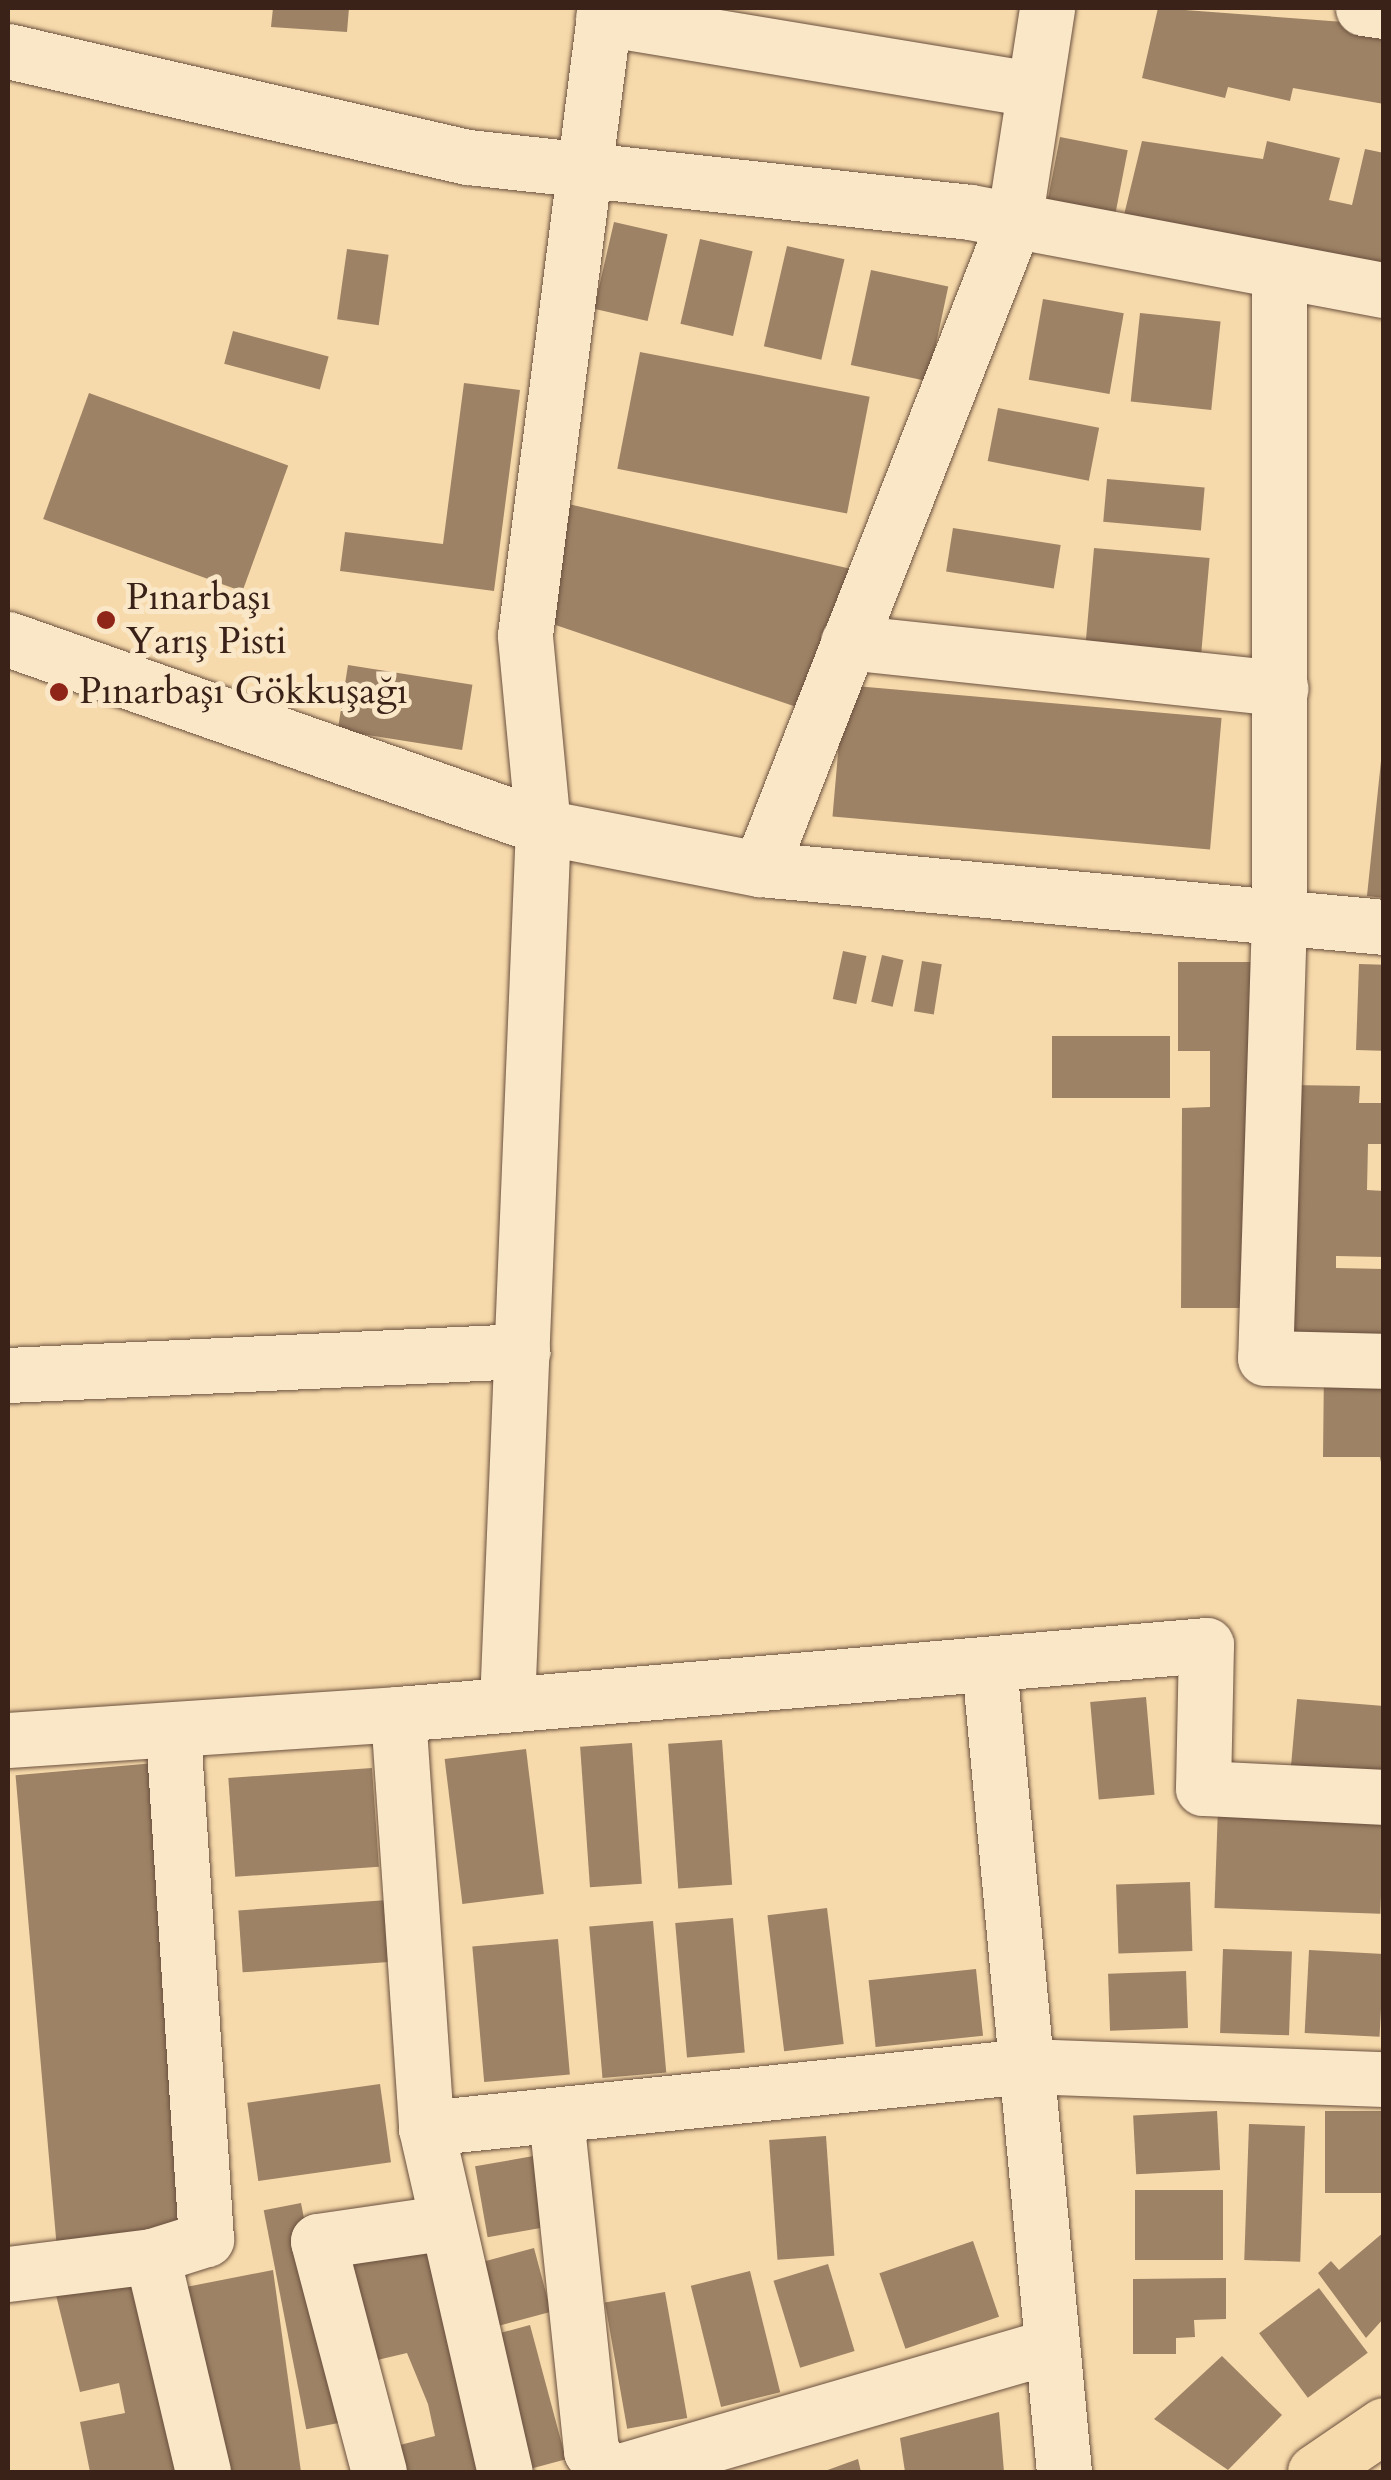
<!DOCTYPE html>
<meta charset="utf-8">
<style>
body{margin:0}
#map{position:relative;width:1391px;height:2480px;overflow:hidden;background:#f7daab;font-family:Cardo,serif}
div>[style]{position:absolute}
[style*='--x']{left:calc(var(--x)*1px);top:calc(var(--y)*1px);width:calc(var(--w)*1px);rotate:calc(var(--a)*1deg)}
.building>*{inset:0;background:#9d8265;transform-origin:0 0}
.roads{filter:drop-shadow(0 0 2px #6a503e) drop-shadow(0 0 2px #6a503e)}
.minor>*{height:55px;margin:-27.5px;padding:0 27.5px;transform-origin:27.5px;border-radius:27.5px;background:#fae7c8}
.major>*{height:55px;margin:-27.5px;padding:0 27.5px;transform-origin:27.5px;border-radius:27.5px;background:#f7daab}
.dots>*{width:28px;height:28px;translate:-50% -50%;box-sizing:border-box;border:5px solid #fae7c8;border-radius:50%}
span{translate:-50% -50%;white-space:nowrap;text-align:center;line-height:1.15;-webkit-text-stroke:10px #fae7c8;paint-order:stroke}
.poi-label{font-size:38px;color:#3b2219}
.left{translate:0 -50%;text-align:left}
.frame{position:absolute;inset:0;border:10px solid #3b2219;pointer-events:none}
</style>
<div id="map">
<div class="building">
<div style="clip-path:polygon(273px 8px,349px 8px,347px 32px,271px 27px)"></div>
<div style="clip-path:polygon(1158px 8px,1384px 25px,1384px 104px,1293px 88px,1290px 101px,1228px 87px,1225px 98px,1142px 78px)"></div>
<div style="left:1060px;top:137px;width:69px;height:68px;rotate:11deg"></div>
<div style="clip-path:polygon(1142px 141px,1263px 159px,1267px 141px,1340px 158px,1329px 200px,1352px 205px,1365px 149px,1384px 153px,1384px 276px,1124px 215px)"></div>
<div style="left:614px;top:222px;width:55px;height:89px;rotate:13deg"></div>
<div style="left:700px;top:239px;width:54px;height:87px;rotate:13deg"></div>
<div style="left:787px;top:246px;width:59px;height:103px;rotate:13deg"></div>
<div style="left:347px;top:249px;width:42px;height:71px;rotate:8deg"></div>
<div style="left:871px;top:270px;width:79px;height:97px;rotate:12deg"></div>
<div style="left:1043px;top:299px;width:82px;height:82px;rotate:10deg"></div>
<div style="left:1140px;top:313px;width:81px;height:89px;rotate:6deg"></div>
<div style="left:233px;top:331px;width:99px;height:34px;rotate:15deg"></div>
<div style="left:640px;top:352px;width:234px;height:119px;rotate:11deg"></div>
<div style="clip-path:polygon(464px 383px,520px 390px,494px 591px,340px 571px,345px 532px,443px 544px)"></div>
<div style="left:89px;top:393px;width:212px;height:134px;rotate:20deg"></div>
<div style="left:998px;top:408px;width:103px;height:54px;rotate:11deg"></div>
<div style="left:1107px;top:479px;width:98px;height:43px;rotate:5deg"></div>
<div style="clip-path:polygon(551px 500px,873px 574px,817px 714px,535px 618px)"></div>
<div style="left:953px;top:528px;width:109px;height:44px;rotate:9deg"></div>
<div style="left:1094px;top:548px;width:116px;height:99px;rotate:5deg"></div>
<div style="left:348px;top:665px;width:126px;height:66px;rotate:9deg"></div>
<div style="left:844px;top:685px;width:379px;height:132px;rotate:5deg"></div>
<div style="clip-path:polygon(1381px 761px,1384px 762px,1384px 898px,1367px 896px)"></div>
<div style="left:843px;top:951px;width:24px;height:49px;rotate:12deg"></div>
<div style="left:882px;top:955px;width:22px;height:48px;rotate:13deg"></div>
<div style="left:922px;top:961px;width:20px;height:51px;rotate:9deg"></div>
<div style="clip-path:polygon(1178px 962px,1259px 962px,1255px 1308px,1181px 1308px,1182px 1108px,1210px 1107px,1210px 1051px,1178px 1051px)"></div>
<div style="left:1359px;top:964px;width:25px;height:86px;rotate:2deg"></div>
<div style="left:1052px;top:1036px;width:118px;height:62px"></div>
<div style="clip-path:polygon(1288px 1085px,1360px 1086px,1359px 1103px,1384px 1103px,1384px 1144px,1368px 1144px,1367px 1190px,1384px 1191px,1384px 1257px,1336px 1256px,1336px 1268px,1384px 1269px,1384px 1344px,1283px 1343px)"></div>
<div style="clip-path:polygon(1324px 1367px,1384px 1368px,1384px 1479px,1380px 1457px,1323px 1457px)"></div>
<div style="left:1146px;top:1697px;width:98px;height:56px;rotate:85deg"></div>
<div style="clip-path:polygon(1297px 1699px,1384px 1706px,1384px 1776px,1290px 1777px)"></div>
<div style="left:722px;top:1740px;width:145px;height:54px;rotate:86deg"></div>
<div style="left:632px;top:1743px;width:141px;height:52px;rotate:86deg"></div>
<div style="left:526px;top:1749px;width:146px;height:82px;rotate:83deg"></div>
<div style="left:155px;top:1763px;width:468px;height:140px;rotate:85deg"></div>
<div style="left:372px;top:1768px;width:99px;height:144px;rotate:86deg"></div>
<div style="left:1218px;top:1807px;width:166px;height:101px;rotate:2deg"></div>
<div style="left:1190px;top:1882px;width:69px;height:74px;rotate:88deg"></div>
<div style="left:388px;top:1900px;width:62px;height:150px;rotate:86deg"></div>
<div style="left:827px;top:1908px;width:137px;height:60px;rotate:83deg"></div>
<div style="left:733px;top:1918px;width:135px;height:58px;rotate:85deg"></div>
<div style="left:653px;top:1921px;width:152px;height:64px;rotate:85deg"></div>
<div style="left:558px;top:1939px;width:136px;height:86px;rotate:85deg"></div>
<div style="left:1223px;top:1949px;width:69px;height:84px;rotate:2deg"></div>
<div style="left:1309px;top:1950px;width:75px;height:83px;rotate:3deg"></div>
<div style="left:976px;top:1969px;width:67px;height:108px;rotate:84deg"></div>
<div style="left:1186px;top:1971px;width:57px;height:78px;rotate:88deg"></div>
<div style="left:380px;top:2084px;width:79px;height:134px;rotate:82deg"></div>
<div style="left:1217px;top:2111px;width:59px;height:84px;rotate:87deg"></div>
<div style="left:1384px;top:2111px;width:82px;height:59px;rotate:90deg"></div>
<div style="left:1249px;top:2124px;width:56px;height:136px;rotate:2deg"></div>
<div style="left:826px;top:2136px;width:120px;height:57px;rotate:86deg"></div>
<div style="left:545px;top:2154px;width:72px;height:71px;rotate:80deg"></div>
<div style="left:1135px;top:2190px;width:88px;height:70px"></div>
<div style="left:301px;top:2203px;width:223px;height:38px;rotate:79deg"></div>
<div style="clip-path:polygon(1384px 2232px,1384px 2318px,1366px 2338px,1318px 2273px,1331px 2261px,1339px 2270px)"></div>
<div style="left:973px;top:2241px;width:80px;height:99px;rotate:71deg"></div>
<div style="clip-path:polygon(432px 2244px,489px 2472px,403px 2472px,396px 2446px,435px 2436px,428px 2404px,407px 2353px,373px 2361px,349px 2266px)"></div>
<div style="left:534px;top:2248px;width:66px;height:75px;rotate:75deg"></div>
<div style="left:828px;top:2264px;width:91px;height:57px;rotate:73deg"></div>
<div style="clip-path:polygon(131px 2267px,183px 2472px,90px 2472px,80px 2422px,125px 2413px,119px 2383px,80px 2392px,53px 2283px)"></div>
<div style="clip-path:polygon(273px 2270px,301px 2472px,227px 2472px,186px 2287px)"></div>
<div style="left:750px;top:2271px;width:125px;height:61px;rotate:76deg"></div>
<div style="clip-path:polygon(1226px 2278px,1226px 2319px,1194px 2320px,1195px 2337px,1176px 2338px,1176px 2354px,1133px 2354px,1133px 2279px)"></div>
<div style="left:1319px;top:2288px;width:81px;height:75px;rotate:53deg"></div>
<div style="left:665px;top:2292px;width:128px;height:61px;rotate:80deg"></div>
<div style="left:530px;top:2325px;width:139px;height:49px;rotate:75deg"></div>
<div style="clip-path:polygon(1222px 2356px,1282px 2415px,1228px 2470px,1154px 2419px)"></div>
<div style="clip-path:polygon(999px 2412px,1004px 2472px,905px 2472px,900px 2438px)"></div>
<div style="clip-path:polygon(858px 2459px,861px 2472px,822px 2472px)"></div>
</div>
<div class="roads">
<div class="minor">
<div style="--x:1363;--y:8;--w:21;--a:8"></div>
<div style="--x:603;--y:18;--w:437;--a:9.4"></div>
<div style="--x:8;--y:51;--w:472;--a:13"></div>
<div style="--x:468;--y:157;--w:505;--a:6.25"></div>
<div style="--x:970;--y:212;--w:421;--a:10.7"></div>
<div style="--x:1279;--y:276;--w:642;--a:90"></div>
<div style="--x:1279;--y:918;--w:440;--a:91.8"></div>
<div style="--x:1265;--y:1358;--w:119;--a:1.4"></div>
<div style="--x:8;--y:639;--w:567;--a:19.36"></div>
<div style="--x:543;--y:827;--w:221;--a:11"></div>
<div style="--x:760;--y:869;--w:627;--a:5.31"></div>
<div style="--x:848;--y:642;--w:435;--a:6.1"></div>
<div style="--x:760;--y:869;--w:695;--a:-68.57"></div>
<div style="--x:1014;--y:222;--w:217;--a:-81.2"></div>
<div style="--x:8;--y:1375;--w:515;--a:-2.67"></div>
<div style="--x:989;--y:1665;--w:810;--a:84.69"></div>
<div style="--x:507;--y:1704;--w:878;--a:-87.65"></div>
<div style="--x:543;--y:827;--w:193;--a:-95.4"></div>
<div style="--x:525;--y:635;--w:632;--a:-82.73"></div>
<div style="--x:398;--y:1714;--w:811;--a:-4.88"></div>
<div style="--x:1206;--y:1645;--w:143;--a:91.2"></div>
<div style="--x:1203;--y:1788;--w:181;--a:2.8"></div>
<div style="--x:8;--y:1740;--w:391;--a:-3.8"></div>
<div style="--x:398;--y:1714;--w:415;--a:86.1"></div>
<div style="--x:426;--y:2128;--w:353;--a:77.1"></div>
<div style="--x:556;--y:2117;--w:336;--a:84"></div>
<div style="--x:591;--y:2451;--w:26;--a:54"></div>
<div style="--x:426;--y:2128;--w:603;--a:-5.9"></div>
<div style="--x:1026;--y:2066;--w:358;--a:2.1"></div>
<div style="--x:152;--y:2256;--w:222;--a:76.7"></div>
<div style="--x:8;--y:2274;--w:145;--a:-7.1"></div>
<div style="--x:152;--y:2256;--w:57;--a:-17.5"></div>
<div style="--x:206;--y:2239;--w:507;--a:-93.73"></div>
<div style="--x:379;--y:2472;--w:239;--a:-104.8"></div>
<div style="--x:318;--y:2241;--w:125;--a:-8.3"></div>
<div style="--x:617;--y:2472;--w:453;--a:-16.2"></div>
</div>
<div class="major">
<div style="--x:1315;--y:2472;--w:83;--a:-34.3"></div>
</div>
</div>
<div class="dots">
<div style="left:106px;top:620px;background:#8f2418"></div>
<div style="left:59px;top:692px;background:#8f2418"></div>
</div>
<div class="poi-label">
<span class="left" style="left:126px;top:620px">Pınarbaşı<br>Yarış Pisti</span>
<span class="left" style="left:79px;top:692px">Pınarbaşı Gökkuşağı</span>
</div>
<div class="frame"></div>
</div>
